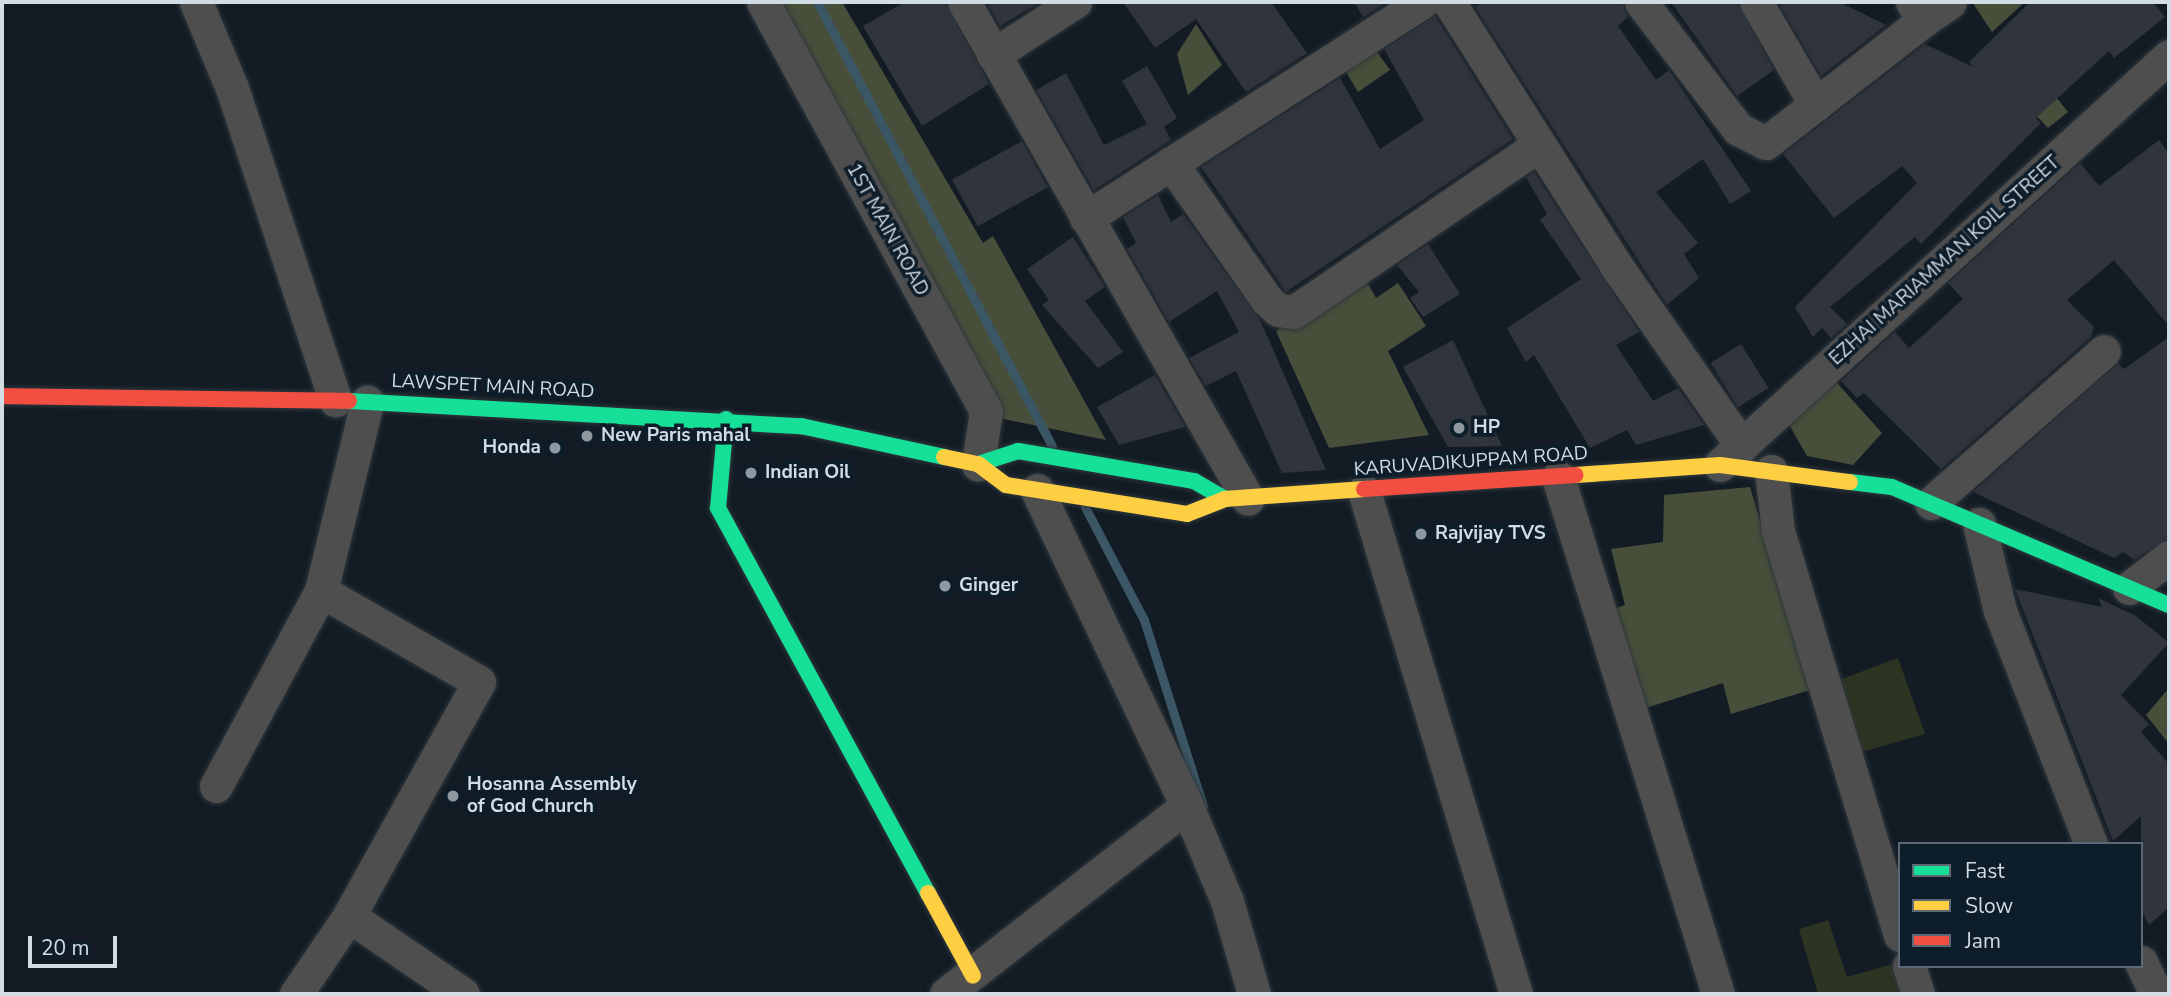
<!DOCTYPE html>
<style>
body{margin:0}
#map{position:relative;width:2171px;height:996px;overflow:hidden;background:#131c24;font-family:"Nunito Sans",sans-serif}
div>[style]{position:absolute}
[style*='--x']{left:calc(var(--x)*1px);top:calc(var(--y)*1px);width:calc(var(--w)*1px);rotate:calc(var(--a)*1deg)}
.green>*{inset:0;background:#2d3421}
.forest>*{inset:0;background:#474f3a}
.stream>*{height:9px;margin:-4.5px;padding:0 4.5px;transform-origin:4.5px;border-radius:4.5px;background:#3b5664}
.building>*{inset:0;background:#30343c;transform-origin:0 0}
.roads{filter:drop-shadow(0 0 2px #2f373d) drop-shadow(0 0 2px #2f373d)}
.street>*{height:33px;margin:-16.5px;padding:0 16.5px;transform-origin:16.5px;border-radius:16.5px;background:#4f4e4e}
.fast>*{height:16px;margin:-8px;padding:0 8px;transform-origin:8px;border-radius:8px;background:#16e098}
.slow>*{height:16px;margin:-8px;padding:0 8px;transform-origin:8px;border-radius:8px;background:#ffcf43}
.jam>*{height:16px;margin:-8px;padding:0 8px;transform-origin:8px;border-radius:8px;background:#f24e42}
.dots>*{width:19px;height:19px;translate:-50% -50%;box-sizing:border-box;border:4px solid #0d1d2a;border-radius:50%}
span{translate:-50% -50%;white-space:nowrap;text-align:center;line-height:1.15;-webkit-text-stroke:7px #0d1d2a;paint-order:stroke}
.street-label{font-size:19px;color:#d2dce5}
.poi-label{font-size:19px;color:#d2dce5;font-weight:700}
.left{translate:0 -50%;text-align:left}
.right{translate:-100% -50%;text-align:right}
.frame{position:absolute;inset:0;border:4px solid #d2dce5;pointer-events:none}
.legend{position:absolute;left:1898px;top:842px;width:245px;height:126px;box-sizing:border-box;background:#0d1d2a;border:2px solid #5c6975;margin:0;padding:9px 12px;list-style:none;font-size:21px;color:#d2dce5}
.legend li{display:flex;align-items:center;gap:14px;height:35px}
.legend b{width:35px;border:2px solid #5c6975}
.scale{position:absolute;left:28px;top:936px;width:89px;height:32px;box-sizing:border-box;border:4px solid #d2dce5;border-top:0;padding-left:9px;font-size:21px;line-height:24px;white-space:nowrap;color:#d2dce5;-webkit-text-stroke:5px #0d1d2a;paint-order:stroke}
</style>
<div id="map">
<div class="green">
<div style="clip-path:polygon(1898px 658px,1925px 734px,1851px 755px,1831px 683px)"></div>
<div style="clip-path:polygon(1828px 920px,1847px 977px,1893px 964px,1903px 994px,1818px 994px,1799px 929px)"></div>
</div>
<div class="forest">
<div style="clip-path:polygon(778px 2px,842px 2px,983px 243px,993px 236px,1106px 440px,999px 418px)"></div>
<div style="clip-path:polygon(1972px 2px,2025px 2px,1992px 32px)"></div>
<div style="clip-path:polygon(1196px 24px,1222px 65px,1188px 95px,1177px 54px)"></div>
<div style="clip-path:polygon(2011px 41px,2068px 112px,2048px 128px,1990px 66px)"></div>
<div style="clip-path:polygon(1372px 45px,1390px 70px,1358px 92px,1346px 72px)"></div>
<div style="clip-path:polygon(1362px 273px,1376px 298px,1398px 283px,1426px 326px,1388px 351px,1429px 435px,1329px 448px,1276px 331px)"></div>
<div style="clip-path:polygon(1829px 374px,1882px 433px,1853px 465px,1807px 456px,1784px 416px)"></div>
<div style="clip-path:polygon(1750px 487px,1810px 690px,1731px 714px,1723px 683px,1637px 711px,1605px 612px,1625px 605px,1611px 549px,1663px 542px,1664px 495px)"></div>
<div style="clip-path:polygon(2169px 688px,2169px 744px,2146px 715px)"></div>
</div>
<div class="stream">
<div style="--x:817;--y:2;--w:502;--a:62.11"></div>
<div style="--x:1085;--y:507;--w:127;--a:62.4"></div>
<div style="--x:1144;--y:620;--w:195;--a:72.4"></div>
</div>
<div class="building">
<div style="clip-path:polygon(905px 2px,945px 2px,989px 84px,922px 126px,863px 26px)"></div>
<div style="clip-path:polygon(986px 2px,1040px 2px,1000px 26px)"></div>
<div style="clip-path:polygon(1123px 2px,1271px 2px,1307px 53px,1246px 92px,1196px 19px,1155px 48px)"></div>
<div style="clip-path:polygon(1354px 2px,1387px 2px,1363px 17px)"></div>
<div style="clip-path:polygon(1483px 2px,1622px 2px,1628px 17px,1618px 26px,1656px 80px,1669px 70px,1751px 191px,1730px 204px,1703px 159px,1656px 192px,1698px 243px,1684px 254px,1699px 278px,1667px 305px,1475px 7px)"></div>
<div style="clip-path:polygon(1671px 2px,1737px 2px,1774px 70px,1737px 96px)"></div>
<div style="clip-path:polygon(1778px 2px,1839px 2px,1886px 25px,1821px 76px)"></div>
<div style="clip-path:polygon(2030px 2px,2153px 2px,2165px 17px,2114px 58px,2109px 51px,2036px 118px,2041px 123px,1921px 244px,1915px 237px,1830px 307px,1847px 324px,1831px 338px,1822px 328px,1813px 337px,1795px 307px,1917px 183px,1902px 166px,1834px 218px,1783px 154px,1925px 44px,1973px 67px,1969px 62px)"></div>
<div style="clip-path:polygon(1435px 16px,1513px 139px,1286px 292px,1201px 167px,1340px 78px,1380px 149px,1424px 120px,1384px 49px)"></div>
<div style="clip-path:polygon(1147px 66px,1177px 118px,1164px 127px,1171px 140px,1094px 190px,1036px 90px,1066px 73px,1104px 145px,1147px 124px,1122px 81px)"></div>
<div style="clip-path:polygon(2159px 140px,2169px 154px,2169px 326px,2114px 260px,2067px 300px,2094px 327px,2091px 337px,1941px 469px,1864px 393px,1857px 398px,1841px 381px,1895px 332px,1909px 348px,1963px 299px,1948px 283px,2080px 163px,2099px 186px)"></div>
<div style="left:1022px;top:141px;width:53px;height:80px;rotate:61deg"></div>
<div style="clip-path:polygon(1534px 172px,1639px 332px,1616px 345px,1653px 401px,1678px 388px,1704px 425px,1636px 445px,1627px 430px,1590px 448px,1534px 355px,1526px 362px,1507px 328px,1581px 279px,1540px 220px,1547px 214px,1526px 177px)"></div>
<div style="clip-path:polygon(1158px 195px,1171px 222px,1183px 214px,1260px 320px,1326px 470px,1282px 473px,1236px 371px,1206px 386px,1189px 358px,1239px 332px,1217px 291px,1169px 322px,1127px 249px,1136px 243px,1123px 217px)"></div>
<div style="clip-path:polygon(1073px 237px,1105px 287px,1085px 301px,1123px 352px,1098px 368px,1042px 305px,1049px 300px,1027px 269px)"></div>
<div style="clip-path:polygon(1428px 244px,1460px 294px,1423px 317px,1410px 298px,1419px 292px,1397px 265px)"></div>
<div style="clip-path:polygon(2169px 337px,2169px 538px,2134px 560px,2123px 552px,2114px 558px,1973px 492px,2118px 363px,2124px 369px)"></div>
<div style="clip-path:polygon(1453px 340px,1502px 446px,1448px 447px,1403px 367px)"></div>
<div style="left:1741px;top:344px;width:52px;height:36px;rotate:58deg"></div>
<div style="clip-path:polygon(1155px 375px,1185px 427px,1119px 445px,1097px 407px)"></div>
<div style="clip-path:polygon(2015px 589px,2102px 607px,2098px 598px,2136px 616px,2169px 643px,2121px 695px,2149px 724px,2141px 732px,2169px 764px,2169px 907px,2149px 925px,2141px 909px,2141px 816px,2113px 841px)"></div>
</div>
<div class="roads">
<div class="street">
<div style="--x:196;--y:2;--w:93;--a:67.3"></div>
<div style="--x:232;--y:88;--w:329;--a:71.7"></div>
<div style="--x:763;--y:2;--w:466;--a:61.4"></div>
<div style="--x:986;--y:411;--w:54;--a:98.6"></div>
<div style="--x:964;--y:2;--w:572;--a:60.26"></div>
<div style="--x:1449;--y:2;--w:314;--a:57.6"></div>
<div style="--x:1617;--y:267;--w:218;--a:55.1"></div>
<div style="--x:1641;--y:2;--w:160;--a:52.6"></div>
<div style="--x:1738;--y:129;--w:31;--a:27"></div>
<div style="--x:1766;--y:143;--w:202;--a:-37.9"></div>
<div style="--x:1756;--y:2;--w:119;--a:59.8"></div>
<div style="--x:1912;--y:2;--w:21;--a:53"></div>
<div style="--x:1925;--y:19;--w:30;--a:-34"></div>
<div style="--x:993;--y:55;--w:98;--a:-32.9"></div>
<div style="--x:1171;--y:163;--w:167;--a:55"></div>
<div style="--x:1267;--y:300;--w:15;--a:42"></div>
<div style="--x:1278;--y:310;--w:16;--a:7"></div>
<div style="--x:1294;--y:312;--w:297;--a:-34.3"></div>
<div style="--x:1086;--y:218;--w:399;--a:-32.7"></div>
<div style="--x:1720;--y:465;--w:607;--a:-42.33"></div>
<div style="--x:1771;--y:471;--w:60;--a:83.3"></div>
<div style="--x:1778;--y:531;--w:422;--a:73.2"></div>
<div style="--x:1558;--y:477;--w:541;--a:72.8"></div>
<div style="--x:1037;--y:490;--w:350;--a:64.6"></div>
<div style="--x:1187;--y:806;--w:103;--a:67.2"></div>
<div style="--x:1227;--y:901;--w:97;--a:73.8"></div>
<div style="--x:1364;--y:491;--w:525;--a:73.19"></div>
<div style="--x:1931;--y:503;--w:230;--a:-41.3"></div>
<div style="--x:1979;--y:524;--w:89;--a:76.4"></div>
<div style="--x:2000;--y:611;--w:250;--a:68.7"></div>
<div style="--x:2129;--y:588;--w:51;--a:-37.8"></div>
<div style="--x:321;--y:591;--w:182;--a:29.9"></div>
<div style="--x:479;--y:682;--w:268;--a:119.1"></div>
<div style="--x:216;--y:786;--w:221;--a:-61.7"></div>
<div style="--x:321;--y:591;--w:195;--a:-76.3"></div>
<div style="--x:2141;--y:962;--w:35;--a:65"></div>
<div style="--x:1909;--y:966;--w:29;--a:72"></div>
<div style="--x:296;--y:994;--w:94;--a:-55.8"></div>
<div style="--x:349;--y:916;--w:138;--a:34.4"></div>
<div style="--x:946;--y:994;--w:306;--a:-38"></div>
</div>
<div class="fast">
<div style="--x:349;--y:401;--w:453;--a:3.2"></div>
<div style="--x:801;--y:426;--w:146;--a:12.2"></div>
<div style="--x:726;--y:419;--w:89;--a:95.1"></div>
<div style="--x:718;--y:508;--w:439;--a:61.4"></div>
<div style="--x:978;--y:464;--w:42;--a:-18"></div>
<div style="--x:1018;--y:451;--w:179;--a:9.7"></div>
<div style="--x:1194;--y:481;--w:36;--a:30"></div>
<div style="--x:1850;--y:482;--w:42;--a:6.8"></div>
<div style="--x:1892;--y:487;--w:301;--a:23.1"></div>
</div>
<div class="slow">
<div style="--x:944;--y:457;--w:35;--a:12"></div>
<div style="--x:978;--y:464;--w:35;--a:37"></div>
<div style="--x:1006;--y:485;--w:183;--a:9.1"></div>
<div style="--x:1187;--y:514;--w:41;--a:-21.5"></div>
<div style="--x:1225;--y:499;--w:139;--a:-4.1"></div>
<div style="--x:1576;--y:475;--w:144;--a:-4"></div>
<div style="--x:1720;--y:465;--w:131;--a:7.5"></div>
<div style="--x:928;--y:893;--w:94;--a:61.5"></div>
</div>
<div class="jam">
<div style="--x:2;--y:396;--w:347;--a:0.8"></div>
<div style="--x:1364;--y:489;--w:212;--a:-3.8"></div>
</div>
</div>
<div class="dots">
<div style="left:1459px;top:428px;background:#8f99a1"></div>
<div style="left:587px;top:436px;background:#8f99a1"></div>
<div style="left:555px;top:448px;background:#8f99a1"></div>
<div style="left:751px;top:473px;background:#8f99a1"></div>
<div style="left:1421px;top:534px;background:#8f99a1"></div>
<div style="left:945px;top:586px;background:#8f99a1"></div>
<div style="left:453px;top:796px;background:#8f99a1"></div>
</div>
<div class="street-label">
<span style="left:887px;top:230px;rotate:61deg">1ST MAIN ROAD</span>
<span style="left:1945px;top:261px;rotate:-42deg">EZHAI MARIAMMAN KOIL STREET</span>
<span style="left:493px;top:387px;rotate:3deg">LAWSPET MAIN ROAD</span>
<span style="left:1471px;top:462px;rotate:-4deg">KARUVADIKUPPAM ROAD</span>
</div>
<div class="poi-label">
<span class="left" style="left:1473px;top:428px">HP</span>
<span class="left" style="left:601px;top:436px">New Paris mahal</span>
<span class="right" style="left:541px;top:448px">Honda</span>
<span class="left" style="left:765px;top:473px">Indian Oil</span>
<span class="left" style="left:1435px;top:534px">Rajvijay TVS</span>
<span class="left" style="left:959px;top:586px">Ginger</span>
<span class="left" style="left:467px;top:796px">Hosanna Assembly<br>of God Church</span>
</div>
<div class="frame"></div>
<ul class="legend">
<li><b style="height:9px;background:#16e098"></b>Fast</li>
<li><b style="height:9px;background:#ffcf43"></b>Slow</li>
<li><b style="height:9px;background:#f24e42"></b>Jam</li>
</ul>
<div class="scale">20 m</div>
</div>
